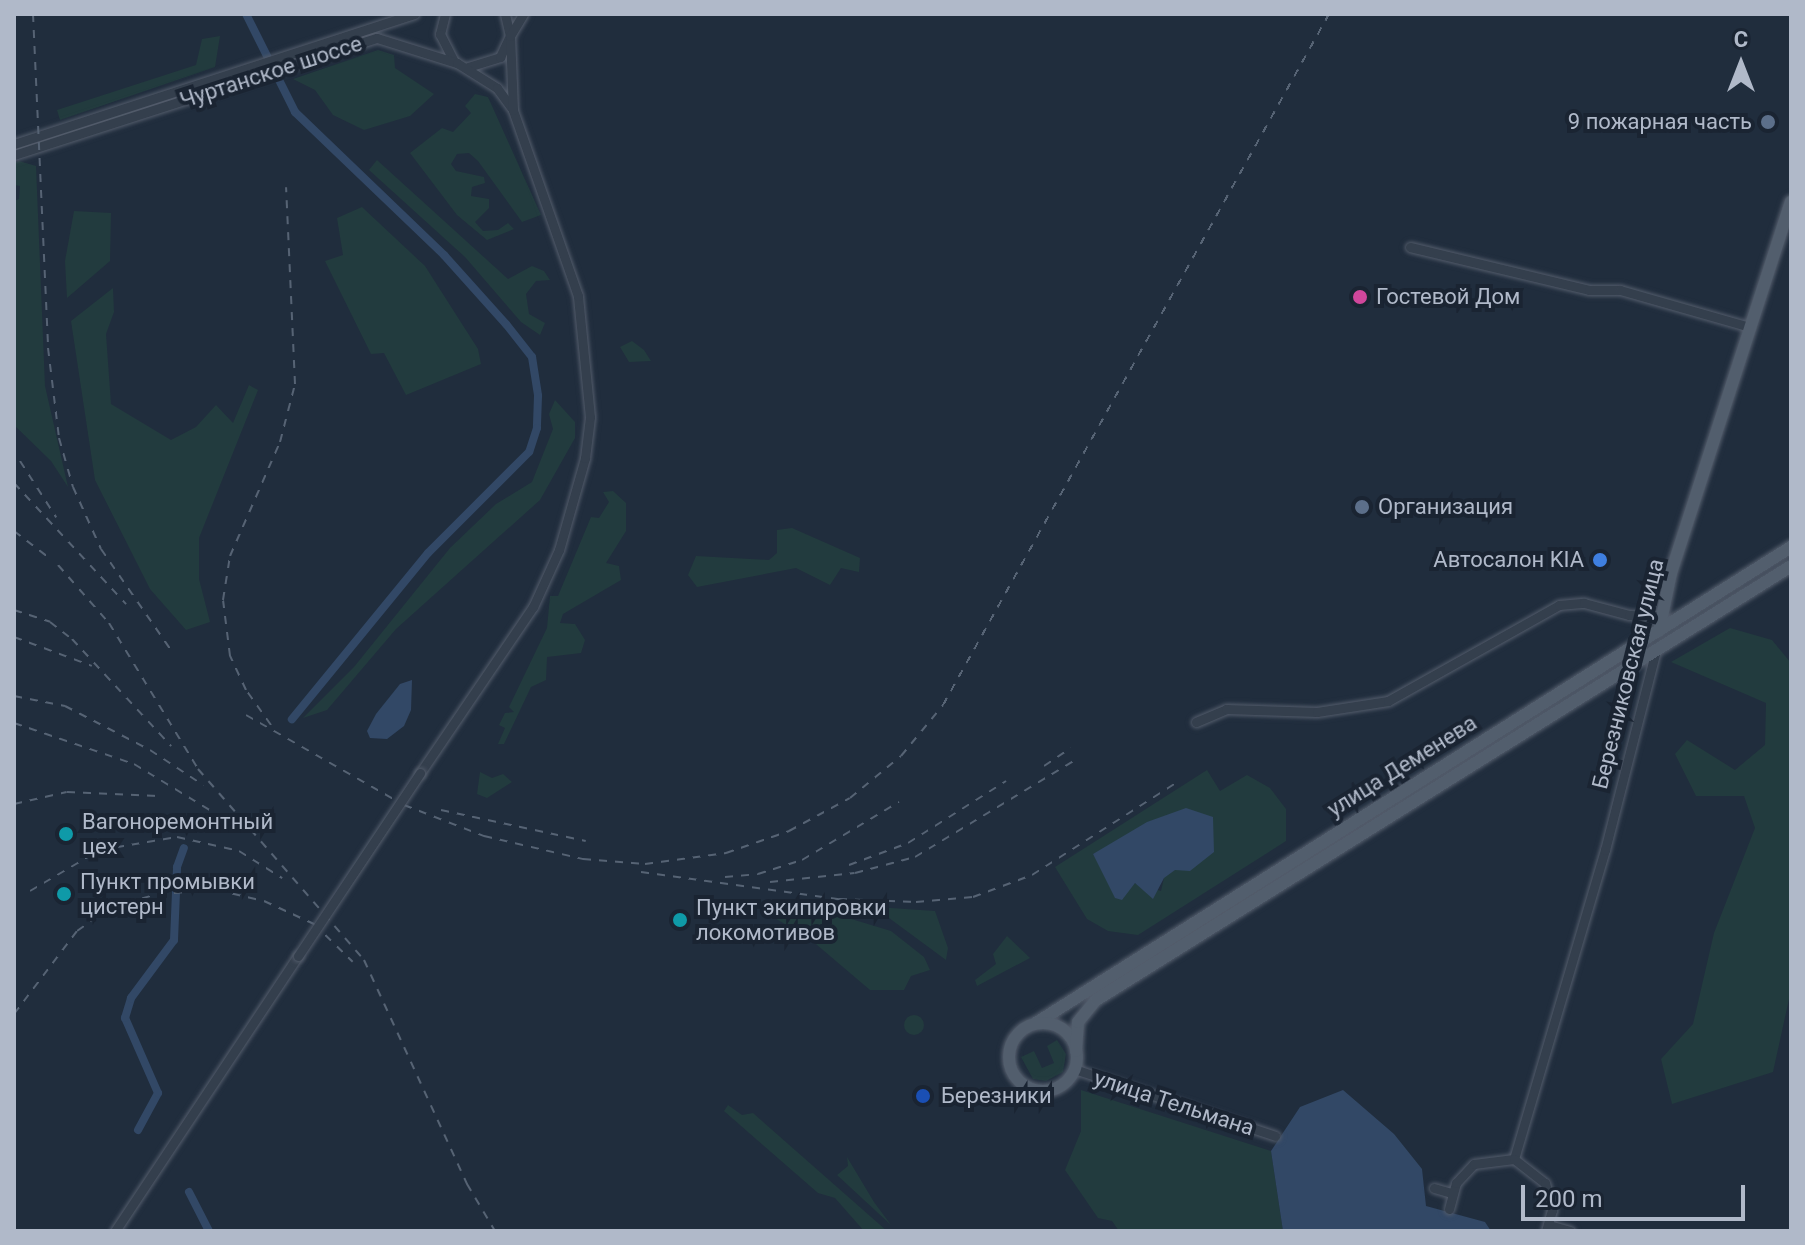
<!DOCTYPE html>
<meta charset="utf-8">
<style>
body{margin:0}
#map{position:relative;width:1805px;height:1245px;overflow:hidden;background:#202d3d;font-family:Roboto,sans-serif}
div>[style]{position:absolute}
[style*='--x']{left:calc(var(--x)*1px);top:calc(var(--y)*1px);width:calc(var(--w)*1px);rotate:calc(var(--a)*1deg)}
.green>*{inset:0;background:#223b3e}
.round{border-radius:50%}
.water>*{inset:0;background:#324866}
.canal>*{height:8px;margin:-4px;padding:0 4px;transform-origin:4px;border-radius:4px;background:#324866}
.roads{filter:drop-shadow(0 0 2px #535c6b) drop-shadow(0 0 2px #535c6b)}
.minor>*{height:9px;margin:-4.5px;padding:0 4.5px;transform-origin:4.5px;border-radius:4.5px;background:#343f4d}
.major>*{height:12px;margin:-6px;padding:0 6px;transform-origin:6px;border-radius:6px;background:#525e6d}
.major>.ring{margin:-6px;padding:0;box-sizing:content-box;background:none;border:12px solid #525e6d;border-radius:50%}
.rail>*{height:2px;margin-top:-1px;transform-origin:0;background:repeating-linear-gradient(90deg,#566374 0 8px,transparent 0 16px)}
.bridges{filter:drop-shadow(0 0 2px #535c6b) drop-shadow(0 0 2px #535c6b)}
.minor-bridge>*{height:9px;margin:-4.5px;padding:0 4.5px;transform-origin:4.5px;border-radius:4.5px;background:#343f4d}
.dots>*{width:22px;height:22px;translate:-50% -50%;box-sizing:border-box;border:4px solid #1a2432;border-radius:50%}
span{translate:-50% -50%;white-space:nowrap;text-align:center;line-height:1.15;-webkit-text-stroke:8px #1a2432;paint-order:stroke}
.street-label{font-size:22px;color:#b0b9c9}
.poi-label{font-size:22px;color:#b0b9c9}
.right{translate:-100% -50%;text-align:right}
.left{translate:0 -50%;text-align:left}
.frame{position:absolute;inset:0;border:16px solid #b0b9c9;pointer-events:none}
.north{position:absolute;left:1701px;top:24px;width:80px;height:80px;-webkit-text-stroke:6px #1a2432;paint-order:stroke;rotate:0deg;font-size:22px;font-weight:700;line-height:32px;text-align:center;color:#b0b9c9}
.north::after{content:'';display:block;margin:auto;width:28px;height:36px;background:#b0b9c9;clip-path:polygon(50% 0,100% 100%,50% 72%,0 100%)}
.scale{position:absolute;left:1521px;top:1185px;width:224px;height:36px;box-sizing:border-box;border:4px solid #b0b9c9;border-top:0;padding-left:10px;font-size:24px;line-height:28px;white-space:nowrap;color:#b0b9c9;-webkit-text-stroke:6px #1a2432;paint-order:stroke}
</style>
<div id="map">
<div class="green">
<div style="clip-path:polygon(220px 36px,215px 67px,60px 120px,57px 110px,196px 65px,202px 39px)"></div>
<div style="clip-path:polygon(378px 50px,394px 55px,395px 68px,434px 94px,410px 116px,364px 130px,333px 115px,315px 90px,293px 79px)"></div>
<div style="clip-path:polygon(475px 94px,488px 97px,541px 215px,522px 222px,478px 161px,469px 153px,457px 154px,451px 164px,456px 171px,484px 177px,485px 183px,472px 187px,471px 196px,489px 199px,489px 208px,475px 222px,483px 231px,498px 230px,508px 223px,514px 229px,487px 240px,457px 215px,410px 153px,442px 128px,453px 132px,471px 113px,465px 106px)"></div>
<div style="clip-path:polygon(377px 160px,508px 279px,532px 266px,544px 271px,550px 280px,536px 281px,526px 294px,529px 314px,545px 323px,540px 335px,521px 322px,465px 257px,369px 170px)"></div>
<div style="clip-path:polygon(19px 161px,36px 166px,45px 386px,68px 487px,51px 461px,14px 425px,14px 201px,19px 199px,20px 186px,14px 185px,14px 163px)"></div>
<div style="clip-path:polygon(362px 207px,425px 266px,478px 349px,481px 364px,406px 395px,384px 353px,371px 354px,325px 261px,343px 255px,337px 218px)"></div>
<div style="clip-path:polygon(74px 211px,111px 213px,110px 261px,67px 298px,65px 261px)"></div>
<div style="clip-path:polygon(113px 288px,114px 312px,106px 334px,111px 404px,171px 440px,196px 427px,216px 405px,233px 423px,249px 385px,258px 390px,199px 538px,199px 579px,210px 622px,186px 630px,150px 589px,95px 480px,71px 321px)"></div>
<div style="clip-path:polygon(632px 341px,644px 350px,651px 361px,629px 362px,620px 347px)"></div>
<div style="clip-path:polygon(555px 400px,575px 422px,575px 438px,540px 500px,396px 629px,327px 710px,303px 718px,354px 667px,450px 548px,496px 504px,532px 482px,553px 429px,549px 414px)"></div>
<div style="clip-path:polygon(613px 491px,626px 503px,626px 531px,606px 563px,619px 566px,621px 580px,563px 614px,560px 623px,575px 624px,585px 640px,581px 653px,547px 657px,546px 680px,531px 687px,504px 744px,498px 744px,505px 728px,499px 725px,505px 713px,514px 712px,509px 707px,547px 628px,550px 596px,558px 596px,591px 517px,599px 518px,609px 502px,603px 492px)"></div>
<div style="clip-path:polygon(792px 528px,860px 558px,859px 572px,841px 568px,830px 585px,796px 568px,697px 587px,688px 575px,696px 556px,769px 560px,777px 553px,777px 530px)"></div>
<div style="clip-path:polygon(1730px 628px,1772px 640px,1791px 663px,1791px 990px,1773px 1072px,1672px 1104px,1661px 1059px,1693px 1024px,1714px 933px,1755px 828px,1744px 796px,1696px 796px,1675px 754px,1687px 740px,1735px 770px,1765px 745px,1766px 703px,1671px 662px)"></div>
<div style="clip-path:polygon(evenodd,1207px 770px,1220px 791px,1247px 775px,1270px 788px,1286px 809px,1286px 841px,1138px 935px,1108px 931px,1087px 919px,1055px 867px,1207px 770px,1100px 851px,1164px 878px,1161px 891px,1134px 883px,1122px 899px,1093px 854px,1100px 851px)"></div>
<div style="clip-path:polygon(480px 772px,492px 778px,503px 774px,512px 782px,487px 798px,477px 794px)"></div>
<div style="clip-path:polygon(846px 905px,935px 911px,948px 948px,946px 960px,889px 918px)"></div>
<div style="clip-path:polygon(825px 911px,891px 931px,924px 957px,930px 970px,911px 976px,904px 990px,870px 990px,810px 939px,768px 914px,814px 918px)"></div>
<div style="clip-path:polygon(1007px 936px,1030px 958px,977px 986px,975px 980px,996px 964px,993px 954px)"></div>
<div class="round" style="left:904px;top:1015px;width:20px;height:20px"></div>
<div style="clip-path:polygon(1057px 1040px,1066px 1054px,1063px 1072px,1046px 1081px,1033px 1079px,1021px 1057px,1034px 1051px,1042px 1068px,1054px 1063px,1047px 1046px)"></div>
<div style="clip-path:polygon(1081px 1090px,1271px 1151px,1283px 1231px,1119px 1231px,1112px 1221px,1098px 1218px,1065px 1170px,1081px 1131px)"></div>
<div style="clip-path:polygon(728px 1105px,742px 1115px,753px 1113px,887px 1231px,864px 1231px,835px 1198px,818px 1193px,724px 1111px)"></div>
<div style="clip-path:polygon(847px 1157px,874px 1202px,891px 1225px,837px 1175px,848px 1166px)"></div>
</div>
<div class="water">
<div style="clip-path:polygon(412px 680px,411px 710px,404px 726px,387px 739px,370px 738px,367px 731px,376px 714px,400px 684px)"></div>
<div style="clip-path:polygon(1186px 808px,1213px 817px,1214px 852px,1190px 871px,1175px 870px,1164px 878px,1153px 899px,1135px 883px,1122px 900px,1115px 898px,1093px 854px,1147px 822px)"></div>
<div style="clip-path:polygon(1343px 1090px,1394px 1134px,1422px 1169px,1426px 1206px,1485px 1222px,1491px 1231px,1283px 1231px,1271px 1151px,1300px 1107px)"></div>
</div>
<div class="canal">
<div style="--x:246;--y:14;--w:110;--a:63.4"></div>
<div style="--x:295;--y:112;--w:207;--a:43.8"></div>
<div style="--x:444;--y:255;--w:93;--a:48.1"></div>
<div style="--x:506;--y:324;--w:42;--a:51.8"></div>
<div style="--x:532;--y:357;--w:39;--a:81"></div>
<div style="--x:538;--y:396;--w:32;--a:92"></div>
<div style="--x:537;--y:428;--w:25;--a:108"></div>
<div style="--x:529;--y:452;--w:143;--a:135"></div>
<div style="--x:428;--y:553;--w:215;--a:129.3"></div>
<div style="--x:138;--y:1130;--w:42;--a:-61.6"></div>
<div style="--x:158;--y:1093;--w:82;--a:-113.7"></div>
<div style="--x:125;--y:1018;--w:21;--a:-73"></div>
<div style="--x:131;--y:998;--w:72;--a:-53.4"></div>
<div style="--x:174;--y:940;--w:73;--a:-87.6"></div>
<div style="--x:177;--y:867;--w:20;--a:-70"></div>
<div style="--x:189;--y:1192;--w:44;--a:62.9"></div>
</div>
<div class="roads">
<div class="minor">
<div style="--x:445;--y:14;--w:21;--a:104"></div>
<div style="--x:440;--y:34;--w:30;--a:63"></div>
<div style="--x:468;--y:67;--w:34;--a:-17"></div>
<div style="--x:500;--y:57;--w:23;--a:-65"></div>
<div style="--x:510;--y:36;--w:23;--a:-103"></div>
<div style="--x:14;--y:144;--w:421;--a:-18"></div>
<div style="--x:14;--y:155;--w:381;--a:-17.9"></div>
<div style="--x:377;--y:38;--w:84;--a:17.4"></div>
<div style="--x:457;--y:63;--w:47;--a:32"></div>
<div style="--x:497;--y:88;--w:24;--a:54"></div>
<div style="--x:1410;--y:247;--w:184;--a:13.5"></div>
<div style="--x:1589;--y:290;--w:31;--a:0"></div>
<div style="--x:1620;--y:290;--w:135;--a:15.9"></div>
<div style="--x:1196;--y:722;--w:33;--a:-23"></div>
<div style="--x:1226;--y:709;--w:91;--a:1.9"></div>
<div style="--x:1317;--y:712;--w:72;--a:-8.8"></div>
<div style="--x:1388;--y:701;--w:196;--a:-29.3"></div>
<div style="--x:1559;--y:605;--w:25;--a:-5"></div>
<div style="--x:1584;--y:603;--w:47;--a:14.9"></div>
<div style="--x:1629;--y:615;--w:33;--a:2"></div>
<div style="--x:420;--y:773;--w:201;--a:-55.8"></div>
<div style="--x:533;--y:607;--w:63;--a:-65.5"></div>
<div style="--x:559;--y:550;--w:96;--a:-74.2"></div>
<div style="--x:585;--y:458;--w:41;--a:-83"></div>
<div style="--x:590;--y:417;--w:122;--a:-95.7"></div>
<div style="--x:578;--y:296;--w:197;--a:-109.3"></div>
<div style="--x:513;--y:110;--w:74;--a:-92.3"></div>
<div style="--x:510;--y:36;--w:26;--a:-59"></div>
<div style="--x:1074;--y:1069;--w:212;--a:18.4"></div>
<div style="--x:1514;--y:1159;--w:322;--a:-73.6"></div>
<div style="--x:1605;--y:850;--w:206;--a:-75.7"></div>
<div style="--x:1434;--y:1188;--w:18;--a:16"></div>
<div style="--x:1449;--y:1209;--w:27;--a:-75"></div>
<div style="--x:1456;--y:1183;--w:26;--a:-47"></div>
<div style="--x:1474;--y:1164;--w:40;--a:-7.1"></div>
<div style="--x:1514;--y:1159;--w:39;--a:38"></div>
<div style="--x:1545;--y:1183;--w:28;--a:75"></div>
<div style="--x:1552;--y:1210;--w:22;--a:106"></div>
<div style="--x:1549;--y:1225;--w:22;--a:16"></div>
<div style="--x:115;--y:1231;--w:330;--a:-56.4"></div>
</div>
<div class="major">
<div style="--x:1659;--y:631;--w:59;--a:-78.3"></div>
<div style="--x:1671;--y:573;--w:390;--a:-72.1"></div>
<div style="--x:1036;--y:1023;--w:893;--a:-32.23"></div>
<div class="ring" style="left:1009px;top:1023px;width:56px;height:56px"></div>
<div style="--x:1076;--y:1051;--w:29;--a:-86"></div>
<div style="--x:1078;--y:1022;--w:28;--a:-51"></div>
<div style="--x:1096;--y:1000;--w:819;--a:-31.98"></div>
</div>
</div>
<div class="rail">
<div style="--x:33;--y:14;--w:334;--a:87.4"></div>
<div style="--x:48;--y:348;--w:91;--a:83"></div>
<div style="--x:59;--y:438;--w:51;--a:74.1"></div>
<div style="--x:73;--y:487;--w:68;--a:65.7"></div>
<div style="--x:101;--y:549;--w:126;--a:55.3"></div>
<div style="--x:20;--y:461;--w:67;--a:57.3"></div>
<div style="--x:14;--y:483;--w:165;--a:47.2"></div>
<div style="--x:14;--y:531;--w:43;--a:37.4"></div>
<div style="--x:58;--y:565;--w:77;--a:48.7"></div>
<div style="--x:109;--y:623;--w:171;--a:58.6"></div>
<div style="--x:198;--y:769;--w:253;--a:49"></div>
<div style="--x:364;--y:960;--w:247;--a:65.3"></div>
<div style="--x:467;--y:1184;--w:55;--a:59.2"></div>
<div style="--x:14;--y:610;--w:38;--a:18"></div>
<div style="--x:50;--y:622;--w:28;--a:38"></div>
<div style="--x:72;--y:639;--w:146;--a:47.2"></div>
<div style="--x:14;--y:637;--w:83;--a:20.4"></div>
<div style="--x:14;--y:696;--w:52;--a:11.1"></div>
<div style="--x:65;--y:706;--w:96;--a:27.4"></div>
<div style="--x:150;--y:750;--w:64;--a:33.4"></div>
<div style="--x:246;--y:715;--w:182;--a:29.7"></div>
<div style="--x:404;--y:805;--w:86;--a:21.2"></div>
<div style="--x:484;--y:836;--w:102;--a:13.1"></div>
<div style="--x:583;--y:859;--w:62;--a:4.6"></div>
<div style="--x:645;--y:864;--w:82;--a:-7.7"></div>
<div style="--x:726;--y:853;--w:67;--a:-19.2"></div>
<div style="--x:789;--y:831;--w:69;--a:-28.4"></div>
<div style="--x:850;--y:798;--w:66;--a:-39.5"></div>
<div style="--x:901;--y:756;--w:66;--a:-50.5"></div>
<div style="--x:943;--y:705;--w:792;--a:-60.81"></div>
<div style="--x:14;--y:723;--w:127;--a:18.9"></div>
<div style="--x:134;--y:764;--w:119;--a:31.3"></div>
<div style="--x:271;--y:725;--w:43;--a:-125.5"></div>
<div style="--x:246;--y:690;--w:38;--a:-115"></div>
<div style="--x:230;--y:656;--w:56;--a:-97.1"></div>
<div style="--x:223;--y:600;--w:45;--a:-81"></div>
<div style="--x:230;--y:556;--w:124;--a:-66.3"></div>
<div style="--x:280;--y:442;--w:60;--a:-75.5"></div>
<div style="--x:295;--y:384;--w:197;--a:-92.6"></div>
<div style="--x:1044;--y:766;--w:32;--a:-34"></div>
<div style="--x:14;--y:804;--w:54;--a:-12.8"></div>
<div style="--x:67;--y:792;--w:91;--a:2.5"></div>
<div style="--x:441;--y:810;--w:148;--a:12.1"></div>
<div style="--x:849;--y:865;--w:63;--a:-20.4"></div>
<div style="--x:908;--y:843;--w:116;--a:-32.3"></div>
<div style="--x:641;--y:872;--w:200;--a:7.8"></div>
<div style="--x:839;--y:899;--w:77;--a:2.2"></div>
<div style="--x:916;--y:902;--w:57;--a:-5"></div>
<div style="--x:973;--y:897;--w:63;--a:-20.4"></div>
<div style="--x:1032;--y:875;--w:174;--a:-32.6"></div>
<div style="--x:725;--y:877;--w:33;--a:-5"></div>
<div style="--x:758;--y:874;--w:46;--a:-17.7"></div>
<div style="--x:802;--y:860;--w:113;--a:-30.9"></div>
<div style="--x:770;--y:882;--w:85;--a:-6"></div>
<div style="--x:855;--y:873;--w:62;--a:-14.9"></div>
<div style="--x:915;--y:857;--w:189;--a:-31.2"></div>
<div style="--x:30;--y:891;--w:81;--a:-30.4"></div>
<div style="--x:100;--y:850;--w:78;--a:-9.6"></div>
<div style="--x:177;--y:837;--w:64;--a:12.7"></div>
<div style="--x:239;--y:851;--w:51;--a:32.1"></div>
<div style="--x:14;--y:1014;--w:104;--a:-52.8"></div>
<div style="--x:77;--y:931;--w:42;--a:-35.2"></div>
<div style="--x:111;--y:907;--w:49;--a:-15.5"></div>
<div style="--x:158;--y:894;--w:59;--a:-3.9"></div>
<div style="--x:217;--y:890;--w:48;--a:13.2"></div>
<div style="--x:264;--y:901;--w:55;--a:24.7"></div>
<div style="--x:314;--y:924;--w:54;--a:44.3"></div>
</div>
<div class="bridges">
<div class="minor-bridge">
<div style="--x:298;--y:956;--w:220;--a:-56.3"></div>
</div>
</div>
<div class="dots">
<div style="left:1768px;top:122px;background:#5c6f8a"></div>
<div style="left:1360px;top:297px;background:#d1479c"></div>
<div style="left:1362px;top:507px;background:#5c6f8a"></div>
<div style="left:1600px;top:560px;background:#3f7fe0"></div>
<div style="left:66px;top:834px;background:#0f9aa8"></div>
<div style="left:64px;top:894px;background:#0f9aa8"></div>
<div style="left:680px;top:920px;background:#0f9aa8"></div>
<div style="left:923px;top:1096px;background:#1a4fb4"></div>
</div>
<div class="street-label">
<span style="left:271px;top:72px;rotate:-18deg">Чуртанское шоссе</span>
<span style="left:1628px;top:674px;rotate:-76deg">Березниковская улица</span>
<span style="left:1402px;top:766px;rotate:-32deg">улица Деменева</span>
<span style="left:1174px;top:1103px;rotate:18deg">улица Тельмана</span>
</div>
<div class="poi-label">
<span class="right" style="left:1752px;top:122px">9 пожарная часть</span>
<span class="left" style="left:1376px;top:297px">Гостевой Дом</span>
<span class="left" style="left:1378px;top:507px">Организация</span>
<span class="right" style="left:1584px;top:560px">Автосалон KIA</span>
<span class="left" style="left:82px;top:834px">Вагоноремонтный<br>цех</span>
<span class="left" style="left:80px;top:894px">Пункт промывки<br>цистерн</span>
<span class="left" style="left:696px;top:920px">Пункт экипировки<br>локомотивов</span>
<span class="left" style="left:941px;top:1096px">Березники</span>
</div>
<div class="frame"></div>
<div class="north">С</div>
<div class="scale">200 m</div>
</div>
